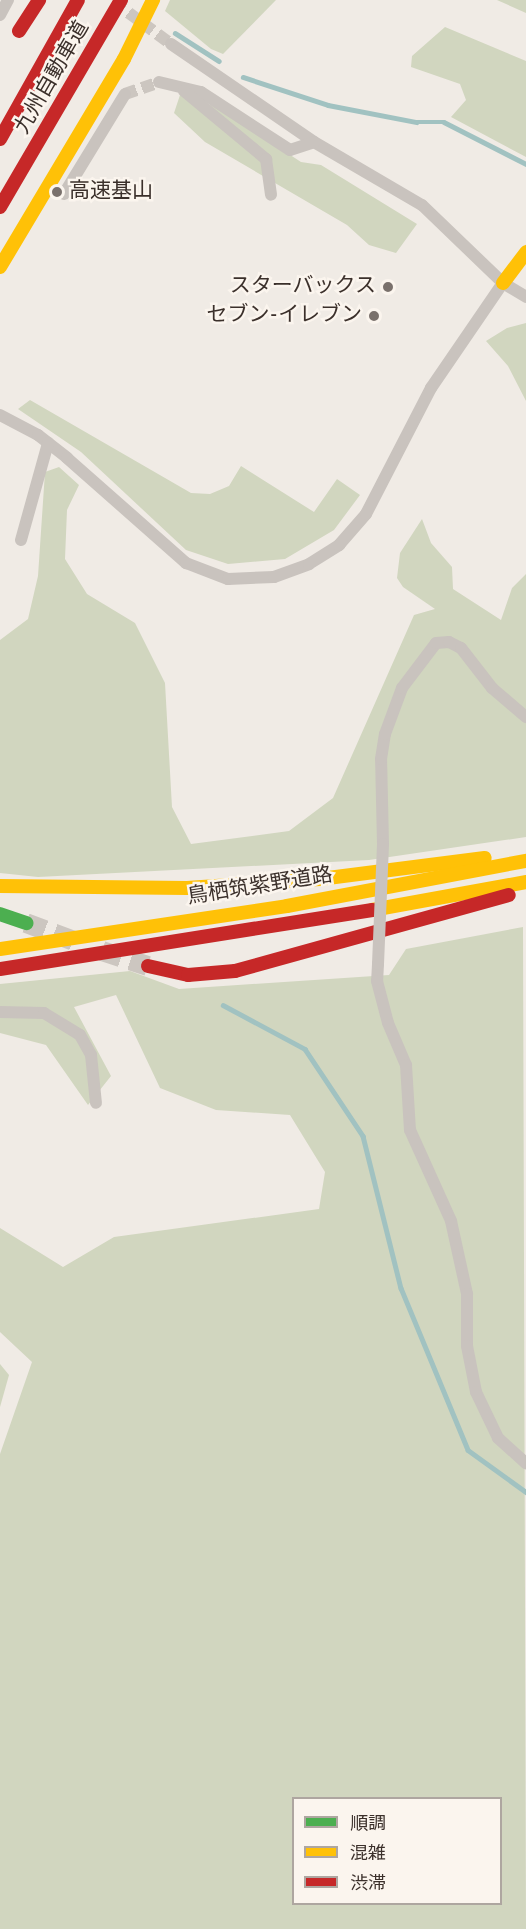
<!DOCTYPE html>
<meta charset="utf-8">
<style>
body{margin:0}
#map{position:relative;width:526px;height:1929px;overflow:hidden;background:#f0ebe5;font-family:Overpass,"Noto Sans JP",sans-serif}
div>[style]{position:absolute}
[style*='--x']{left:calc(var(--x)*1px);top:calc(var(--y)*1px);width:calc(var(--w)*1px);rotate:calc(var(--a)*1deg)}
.green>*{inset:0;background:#d1d6bf}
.stream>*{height:4.5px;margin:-2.25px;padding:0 2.25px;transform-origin:2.25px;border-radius:2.25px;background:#a1c2c1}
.street-tunnel>*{height:12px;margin-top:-6px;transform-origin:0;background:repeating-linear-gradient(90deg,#ccc6c0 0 12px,transparent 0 18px)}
.primary-tunnel>*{height:20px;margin-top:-10px;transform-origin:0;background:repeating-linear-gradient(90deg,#ccc6c0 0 20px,transparent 0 30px)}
.street>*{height:12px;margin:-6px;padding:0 6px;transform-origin:6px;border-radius:6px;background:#c9c3be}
.fast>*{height:14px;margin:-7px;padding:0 7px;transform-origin:7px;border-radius:7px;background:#4caf50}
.slow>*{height:14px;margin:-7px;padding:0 7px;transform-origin:7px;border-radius:7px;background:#ffc107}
.jam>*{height:14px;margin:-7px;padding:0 7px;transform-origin:7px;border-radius:7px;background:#c62828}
.street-bridge>*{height:12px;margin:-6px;padding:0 6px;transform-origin:6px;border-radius:6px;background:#c9c3be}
.dots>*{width:16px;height:16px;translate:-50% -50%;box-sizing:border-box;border:3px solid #fbf5ee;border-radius:50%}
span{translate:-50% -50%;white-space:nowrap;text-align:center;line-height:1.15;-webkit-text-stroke:5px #fbf5ee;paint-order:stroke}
.street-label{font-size:21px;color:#3b302b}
.poi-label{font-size:21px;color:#3b302b}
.left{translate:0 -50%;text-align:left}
.right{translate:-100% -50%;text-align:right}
.legend{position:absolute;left:292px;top:1797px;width:210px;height:108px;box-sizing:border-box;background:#fbf5ee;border:2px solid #aea6a0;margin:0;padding:8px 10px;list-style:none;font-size:18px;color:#3b302b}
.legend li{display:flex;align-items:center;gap:12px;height:30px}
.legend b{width:30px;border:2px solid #aea6a0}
</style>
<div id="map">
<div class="green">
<div style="clip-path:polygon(170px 0,276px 0,223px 54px,211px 49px,165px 11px)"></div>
<div style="clip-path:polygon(497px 0,526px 0,526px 13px)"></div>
<div style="clip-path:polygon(445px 27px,526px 61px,526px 157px,451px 117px,466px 100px,460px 84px,411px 67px,412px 56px)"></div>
<div style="clip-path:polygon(180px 95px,217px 107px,301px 162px,321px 165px,417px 224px,396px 253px,369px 245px,347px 225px,205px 142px,174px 113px)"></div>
<div style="clip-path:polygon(526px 323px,526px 401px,508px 366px,486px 341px,507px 328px)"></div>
<div style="clip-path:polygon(30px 400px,191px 493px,210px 494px,229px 486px,241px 466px,314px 512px,337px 479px,360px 495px,334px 530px,285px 559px,228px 564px,186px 550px,81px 452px,18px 409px)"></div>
<div style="clip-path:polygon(59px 467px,79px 485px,67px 510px,65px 559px,87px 594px,135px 623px,165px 683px,172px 807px,191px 844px,289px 831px,333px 798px,414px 615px,435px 609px,403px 587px,397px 578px,400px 553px,422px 519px,431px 543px,452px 567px,453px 589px,501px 620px,512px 588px,526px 574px,526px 837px,369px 860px,38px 877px,0 873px,0 640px,28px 619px,38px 576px,45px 472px)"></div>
<div style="clip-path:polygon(evenodd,523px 927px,526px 1929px,0 1929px,0 1454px,32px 1362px,0 1332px,0 1228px,63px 1267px,114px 1237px,319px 1209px,325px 1172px,290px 1115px,216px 1110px,160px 1088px,116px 995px,74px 1007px,111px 1076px,88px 1105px,46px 1045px,0 1033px,0 984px,130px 971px,179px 989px,389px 975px,406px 949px,523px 927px,294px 1798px,500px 1798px,500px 1904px,294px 1904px,294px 1798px)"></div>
<div style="clip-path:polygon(0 1364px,9px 1375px,0 1407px)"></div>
</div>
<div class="stream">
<div style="--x:175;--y:33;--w:52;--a:32.5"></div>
<div style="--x:243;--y:77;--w:89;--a:18.2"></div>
<div style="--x:328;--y:105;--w:90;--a:10.9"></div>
<div style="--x:416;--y:122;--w:28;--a:0"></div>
<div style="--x:444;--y:122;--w:92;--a:27.1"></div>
<div style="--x:223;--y:1005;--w:93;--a:28.2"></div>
<div style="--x:305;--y:1049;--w:105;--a:56.3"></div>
<div style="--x:363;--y:1136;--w:157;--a:76"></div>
<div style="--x:401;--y:1288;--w:175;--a:67.5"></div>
<div style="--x:468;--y:1450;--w:72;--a:35.9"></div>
</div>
<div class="street-tunnel">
<div style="--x:114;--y:2;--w:71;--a:36.4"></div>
<div style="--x:125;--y:94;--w:36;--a:-19"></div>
</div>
<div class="primary-tunnel">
<div style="--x:26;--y:923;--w:51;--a:20.6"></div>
<div style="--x:102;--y:951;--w:48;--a:18.1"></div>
</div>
<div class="street">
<div style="--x:0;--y:15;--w:17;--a:-62"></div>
<div style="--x:171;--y:44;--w:173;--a:34.4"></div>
<div style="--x:314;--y:142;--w:125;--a:30.3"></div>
<div style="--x:422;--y:205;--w:112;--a:43.9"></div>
<div style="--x:503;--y:283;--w:27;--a:31"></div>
<div style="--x:159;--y:82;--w:43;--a:13.4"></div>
<div style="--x:201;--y:92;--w:106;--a:33.1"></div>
<div style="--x:290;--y:150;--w:25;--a:-18"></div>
<div style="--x:184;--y:91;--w:107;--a:39.7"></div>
<div style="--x:266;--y:159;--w:36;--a:82"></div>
<div style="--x:64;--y:194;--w:117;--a:-58.6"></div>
<div style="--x:0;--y:415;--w:43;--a:27.8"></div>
<div style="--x:38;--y:435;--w:37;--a:38"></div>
<div style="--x:67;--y:458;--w:159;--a:41.4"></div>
<div style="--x:186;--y:563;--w:45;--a:20.9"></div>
<div style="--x:228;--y:579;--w:46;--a:-2.5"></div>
<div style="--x:274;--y:577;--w:37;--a:-20"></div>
<div style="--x:309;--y:564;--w:36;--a:-32"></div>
<div style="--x:339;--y:545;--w:41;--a:-48.9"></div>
<div style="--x:366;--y:514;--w:142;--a:-62.7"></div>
<div style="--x:431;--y:388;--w:127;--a:-55.6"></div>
<div style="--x:21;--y:540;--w:101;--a:-74.4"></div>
<div style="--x:383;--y:844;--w:85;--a:-91.3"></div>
<div style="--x:381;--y:759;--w:25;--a:-81"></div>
<div style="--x:385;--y:734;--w:49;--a:-69.7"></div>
<div style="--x:402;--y:688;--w:56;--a:-52.9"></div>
<div style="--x:436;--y:643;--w:13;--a:-4"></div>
<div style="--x:449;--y:642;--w:13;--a:27"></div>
<div style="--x:461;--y:648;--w:51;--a:52.2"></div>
<div style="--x:492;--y:688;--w:45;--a:40.5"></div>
<div style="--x:378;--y:964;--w:17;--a:93"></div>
<div style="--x:377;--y:981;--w:43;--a:75.3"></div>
<div style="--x:388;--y:1023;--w:46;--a:66.8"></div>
<div style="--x:406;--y:1065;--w:65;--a:86.5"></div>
<div style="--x:410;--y:1130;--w:100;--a:65.7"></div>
<div style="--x:451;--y:1221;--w:75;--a:77.6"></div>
<div style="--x:467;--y:1294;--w:52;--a:90"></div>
<div style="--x:467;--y:1346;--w:47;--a:78.9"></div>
<div style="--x:476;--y:1392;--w:51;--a:64.4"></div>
<div style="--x:498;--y:1438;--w:38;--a:42"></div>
<div style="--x:0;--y:1012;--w:44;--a:1.3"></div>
<div style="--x:44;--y:1013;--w:42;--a:31.4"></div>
<div style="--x:80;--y:1035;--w:23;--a:61"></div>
<div style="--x:91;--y:1055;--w:48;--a:84.1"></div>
</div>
<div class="fast">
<div style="--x:0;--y:914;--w:28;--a:19"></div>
</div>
<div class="slow">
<div style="--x:0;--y:267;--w:242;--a:-59.2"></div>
<div style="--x:124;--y:59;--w:66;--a:-63.8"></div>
<div style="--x:503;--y:283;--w:39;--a:-53"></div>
<div style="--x:0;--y:886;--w:187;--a:0.6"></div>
<div style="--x:187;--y:888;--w:133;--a:-3.9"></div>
<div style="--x:320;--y:879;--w:166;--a:-7.3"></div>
<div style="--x:372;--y:910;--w:157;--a:-10.3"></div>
<div style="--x:0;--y:949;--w:290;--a:-8.5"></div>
<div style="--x:287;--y:906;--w:243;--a:-10.7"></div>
</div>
<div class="jam">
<div style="--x:19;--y:31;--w:37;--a:-57"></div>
<div style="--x:0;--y:139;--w:159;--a:-60.7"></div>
<div style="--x:0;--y:207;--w:240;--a:-59.7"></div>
<div style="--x:148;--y:966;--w:41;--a:12.7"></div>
<div style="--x:188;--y:975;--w:47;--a:-4.9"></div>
<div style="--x:235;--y:971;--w:284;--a:-15.5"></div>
<div style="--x:0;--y:969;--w:377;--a:-9"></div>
</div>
<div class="street-bridge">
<div style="--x:378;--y:964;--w:120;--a:-87.6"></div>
</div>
<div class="dots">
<div style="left:57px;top:192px;background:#7a716c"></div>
<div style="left:388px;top:287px;background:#7a716c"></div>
<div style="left:374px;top:316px;background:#7a716c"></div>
</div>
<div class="street-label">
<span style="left:53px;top:78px;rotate:-60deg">九州自動車道</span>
<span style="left:260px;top:887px;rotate:-9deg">鳥栖筑紫野道路</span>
</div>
<div class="poi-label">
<span class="left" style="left:69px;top:192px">高速基山</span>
<span class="right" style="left:376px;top:287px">スターバックス</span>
<span class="right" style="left:362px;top:316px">セブン-イレブン</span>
</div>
<ul class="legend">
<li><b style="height:8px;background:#4caf50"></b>順調</li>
<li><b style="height:8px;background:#ffc107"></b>混雑</li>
<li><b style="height:8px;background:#c62828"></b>渋滞</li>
</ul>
</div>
